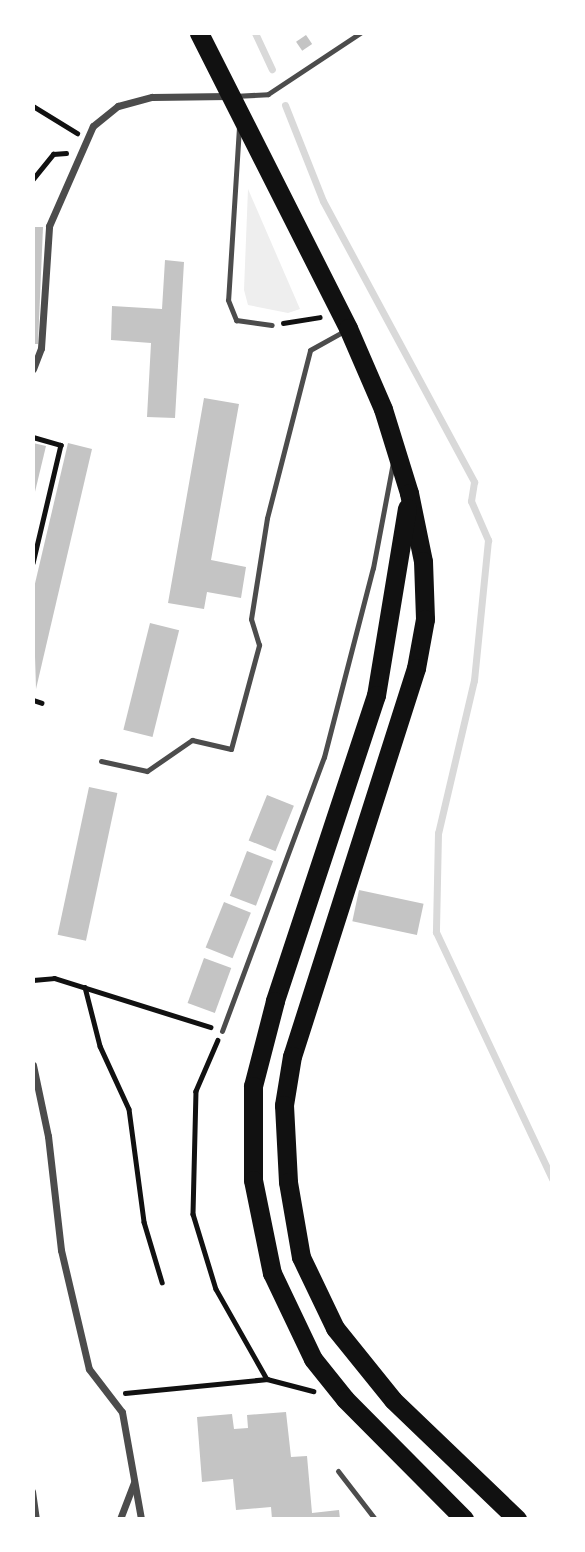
<!DOCTYPE html>
<style>
body{margin:0}
#map{position:relative;width:585px;height:1552px;overflow:hidden;background:#fff;font-family:Jost,sans-serif}
div>[style]{position:absolute}
[style*='--x']{left:calc(var(--x)*1px);top:calc(var(--y)*1px);width:calc(var(--w)*1px);rotate:calc(var(--a)*1deg)}
.green>*{inset:0;background:#eee}
.stream>*{height:7px;margin:-3.5px;padding:0 3.5px;transform-origin:3.5px;border-radius:3.5px;background:#d9d9d9}
.building>*{inset:0;background:#c4c4c4;transform-origin:0 0}
.path>*{height:4.5px;margin:-2.25px;padding:0 2.25px;transform-origin:2.25px;border-radius:2.25px;background:#111}
.service>*{height:5px;margin:-2.5px;padding:0 2.5px;transform-origin:2.5px;border-radius:2.5px;background:#4c4c4c}
.minor>*{height:7px;margin:-3.5px;padding:0 3.5px;transform-origin:3.5px;border-radius:3.5px;background:#4c4c4c}
.trunk>*{height:19px;margin:-9.5px;padding:0 9.5px;transform-origin:9.5px;border-radius:9.5px;background:#111}
span{translate:-50% -50%;white-space:nowrap;text-align:center;line-height:1.15;-webkit-text-stroke:7px #fff;paint-order:stroke}
.frame{position:absolute;inset:0;border:35px solid #fff;pointer-events:none}
</style>
<div id="map">
<div class="green">
<div style="clip-path:polygon(248px 189px,300px 309px,288px 313px,248px 305px,244px 290px)"></div>
</div>
<div class="stream">
<div style="--x:255;--y:33;--w:40;--a:65"></div>
<div style="--x:285;--y:105;--w:103;--a:68.4"></div>
<div style="--x:323;--y:201;--w:319;--a:61.7"></div>
<div style="--x:474;--y:482;--w:19;--a:99"></div>
<div style="--x:471;--y:501;--w:43;--a:66.4"></div>
<div style="--x:488;--y:540;--w:141;--a:95.7"></div>
<div style="--x:474;--y:680;--w:157;--a:103.2"></div>
<div style="--x:438;--y:833;--w:99;--a:91.2"></div>
<div style="--x:436;--y:932;--w:273;--a:64.8"></div>
</div>
<div class="building">
<div style="left:306px;top:35px;width:11px;height:12px;rotate:56deg"></div>
<div style="clip-path:polygon(33px 227px,43px 227px,38px 344px,33px 344px)"></div>
<div style="clip-path:polygon(165px 260px,184px 262px,175px 418px,147px 417px,151px 343px,111px 340px,112px 306px,162px 309px)"></div>
<div style="clip-path:polygon(204px 398px,239px 404px,211px 560px,246px 567px,241px 598px,207px 592px,204px 609px,168px 603px)"></div>
<div style="clip-path:polygon(33px 443px,46px 446px,34px 496px,33px 496px)"></div>
<div style="clip-path:polygon(68px 443px,92px 449px,36px 689px,33px 592px)"></div>
<div style="left:150px;top:623px;width:30px;height:110px;rotate:14deg"></div>
<div style="left:89px;top:787px;width:29px;height:151px;rotate:12deg"></div>
<div style="left:267px;top:795px;width:29px;height:49px;rotate:22deg"></div>
<div style="left:247px;top:851px;width:28px;height:48px;rotate:21deg"></div>
<div style="left:359px;top:890px;width:66px;height:32px;rotate:12deg"></div>
<div style="left:224px;top:902px;width:29px;height:49px;rotate:22deg"></div>
<div style="left:204px;top:958px;width:29px;height:48px;rotate:20deg"></div>
<div style="clip-path:polygon(286px 1412px,291px 1457px,307px 1456px,312px 1513px,339px 1510px,340px 1519px,272px 1519px,271px 1507px,236px 1510px,233px 1479px,202px 1482px,197px 1417px,232px 1414px,234px 1429px,248px 1428px,247px 1415px)"></div>
</div>
<div class="path">
<div style="--x:33;--y:106;--w:52;--a:31.5"></div>
<div style="--x:33;--y:179;--w:32;--a:-51"></div>
<div style="--x:53;--y:154;--w:13;--a:-4"></div>
<div style="--x:283;--y:323;--w:37;--a:-9"></div>
<div style="--x:33;--y:437;--w:29;--a:16"></div>
<div style="--x:61;--y:445;--w:121;--a:103.3"></div>
<div style="--x:33;--y:700;--w:9;--a:18"></div>
<div style="--x:33;--y:980;--w:21;--a:-5"></div>
<div style="--x:54;--y:978;--w:164;--a:17.4"></div>
<div style="--x:85;--y:987;--w:61;--a:75.7"></div>
<div style="--x:100;--y:1046;--w:69;--a:65.3"></div>
<div style="--x:129;--y:1109;--w:114;--a:82.4"></div>
<div style="--x:144;--y:1222;--w:63;--a:73.3"></div>
<div style="--x:218;--y:1040;--w:56;--a:113.3"></div>
<div style="--x:196;--y:1091;--w:123;--a:91.4"></div>
<div style="--x:193;--y:1214;--w:78;--a:73"></div>
<div style="--x:216;--y:1289;--w:103;--a:60.5"></div>
<div style="--x:125;--y:1393;--w:143;--a:-5.6"></div>
<div style="--x:267;--y:1379;--w:48;--a:14.6"></div>
</div>
<div class="service">
<div style="--x:234;--y:96;--w:34;--a:-3"></div>
<div style="--x:268;--y:94;--w:110;--a:-33.5"></div>
<div style="--x:239;--y:127;--w:173;--a:93.6"></div>
<div style="--x:228;--y:300;--w:22;--a:68"></div>
<div style="--x:236;--y:320;--w:36;--a:8"></div>
<div style="--x:101;--y:761;--w:47;--a:12.3"></div>
<div style="--x:147;--y:771;--w:55;--a:-34.6"></div>
<div style="--x:192;--y:740;--w:40;--a:13"></div>
<div style="--x:231;--y:749;--w:108;--a:-74.9"></div>
<div style="--x:259;--y:645;--w:27;--a:-107"></div>
<div style="--x:251;--y:619;--w:102;--a:-81"></div>
<div style="--x:267;--y:518;--w:173;--a:-75.6"></div>
<div style="--x:310;--y:350;--w:41;--a:-29.1"></div>
<div style="--x:222;--y:1031;--w:292;--a:-69.6"></div>
<div style="--x:324;--y:757;--w:195;--a:-75.5"></div>
<div style="--x:373;--y:568;--w:108;--a:-79.3"></div>
<div style="--x:338;--y:1471;--w:61;--a:52.4"></div>
<div style="--x:33;--y:1491;--w:28;--a:82"></div>
</div>
<div class="minor">
<div style="--x:33;--y:369;--w:22;--a:-69"></div>
<div style="--x:41;--y:348;--w:122;--a:-86.2"></div>
<div style="--x:49;--y:226;--w:109;--a:-66.3"></div>
<div style="--x:93;--y:126;--w:32;--a:-39"></div>
<div style="--x:118;--y:106;--w:35;--a:-15"></div>
<div style="--x:152;--y:97;--w:76;--a:-0.8"></div>
<div style="--x:33;--y:1065;--w:73;--a:78.1"></div>
<div style="--x:48;--y:1136;--w:115;--a:83.5"></div>
<div style="--x:61;--y:1250;--w:122;--a:76.8"></div>
<div style="--x:89;--y:1369;--w:54;--a:52.5"></div>
<div style="--x:122;--y:1412;--w:109;--a:79.9"></div>
<div style="--x:120;--y:1519;--w:39;--a:-69"></div>
</div>
<div class="trunk">
<div style="--x:199;--y:33;--w:330;--a:63.2"></div>
<div style="--x:348;--y:328;--w:88;--a:66.6"></div>
<div style="--x:383;--y:409;--w:88;--a:72.8"></div>
<div style="--x:409;--y:493;--w:69;--a:78.4"></div>
<div style="--x:423;--y:561;--w:58;--a:88"></div>
<div style="--x:425;--y:619;--w:50;--a:100.4"></div>
<div style="--x:416;--y:668;--w:407;--a:107.7"></div>
<div style="--x:292;--y:1056;--w:50;--a:99.3"></div>
<div style="--x:284;--y:1105;--w:77;--a:87"></div>
<div style="--x:288;--y:1182;--w:76;--a:80.2"></div>
<div style="--x:301;--y:1257;--w:79;--a:64.4"></div>
<div style="--x:335;--y:1328;--w:92;--a:51.1"></div>
<div style="--x:393;--y:1400;--w:172;--a:43.8"></div>
<div style="--x:407;--y:508;--w:190;--a:99.4"></div>
<div style="--x:376;--y:695;--w:322;--a:108.3"></div>
<div style="--x:275;--y:1001;--w:88;--a:104.5"></div>
<div style="--x:253;--y:1086;--w:94;--a:90"></div>
<div style="--x:253;--y:1180;--w:95;--a:78.5"></div>
<div style="--x:272;--y:1273;--w:95;--a:64.5"></div>
<div style="--x:313;--y:1359;--w:51;--a:51.3"></div>
<div style="--x:345;--y:1399;--w:169;--a:45.2"></div>
</div>
<div class="frame"></div>
</div>
